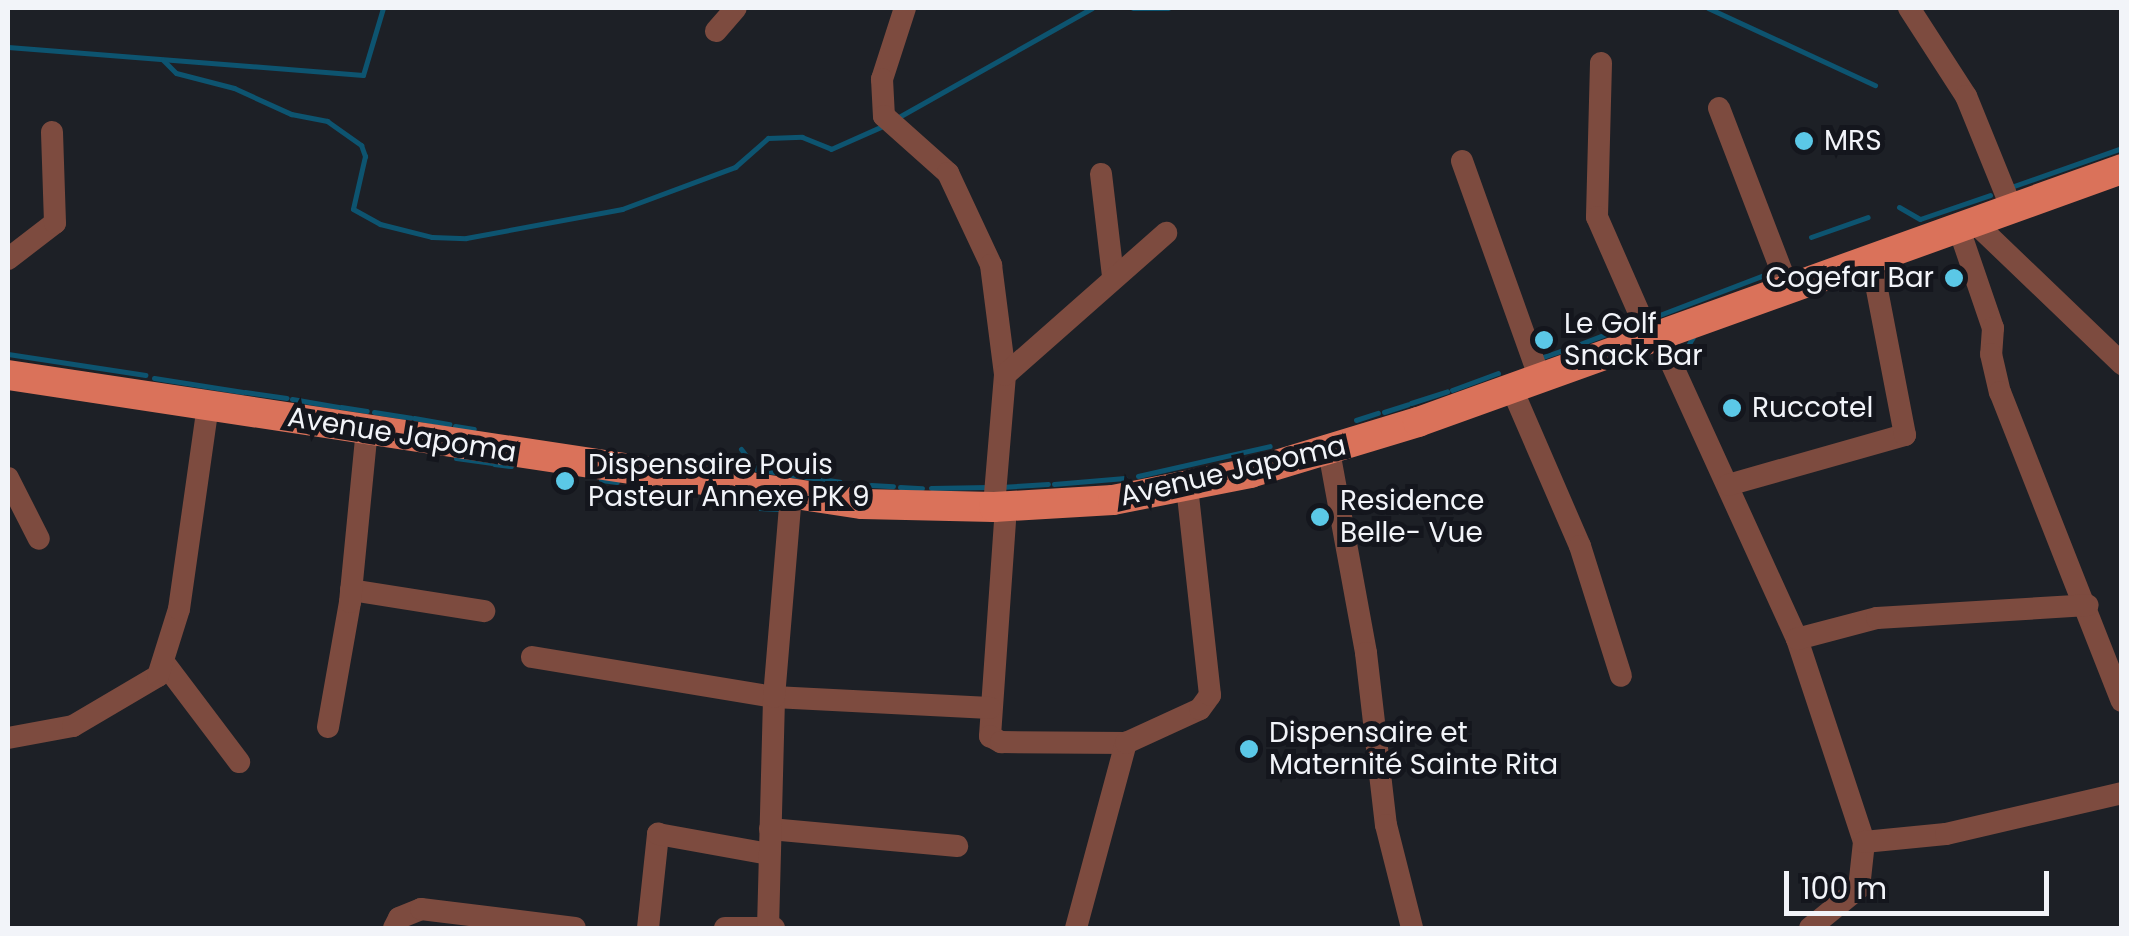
<!DOCTYPE html>
<meta charset="utf-8">
<style>
body{margin:0}
#map{position:relative;width:2129px;height:936px;overflow:hidden;background:#1d2026;font-family:Poppins,sans-serif}
div>[style]{position:absolute}
[style*='--x']{left:calc(var(--x)*1px);top:calc(var(--y)*1px);width:calc(var(--w)*1px);rotate:calc(var(--a)*1deg)}
.stream>*{height:5px;margin:-2.5px;padding:0 2.5px;transform-origin:2.5px;border-radius:2.5px;background:#0d5470}
.minor>*{height:22px;margin:-11px;padding:0 11px;transform-origin:11px;border-radius:11px;background:#7d4b3f}
.major>*{height:30px;margin:-15px;padding:0 15px;transform-origin:15px;border-radius:15px;background:#da725a}
.dots>*{width:28px;height:28px;translate:-50% -50%;box-sizing:border-box;border:5px solid #14161d;border-radius:50%}
span{translate:-50% -50%;white-space:nowrap;text-align:center;line-height:1.15;-webkit-text-stroke:10px #14161d;paint-order:stroke}
.poi-label{font-size:28px;color:#f2f4f9}
.left{translate:0 -50%;text-align:left}
.right{translate:-100% -50%;text-align:right}
.street-label{font-size:28px;color:#f2f4f9}
.frame{position:absolute;inset:0;border:10px solid #f2f4f9;pointer-events:none}
.scale{position:absolute;left:1784px;top:871px;width:265px;height:45px;box-sizing:border-box;border:5px solid #f2f4f9;border-top:0;padding-left:12px;font-size:30px;line-height:35px;white-space:nowrap;color:#f2f4f9;-webkit-text-stroke:8px #14161d;paint-order:stroke}
</style>
<div id="map">
<div class="stream">
<div style="--x:1133;--y:8;--w:35;--a:0"></div>
<div style="--x:1708;--y:8;--w:184;--a:24.8"></div>
<div style="--x:8;--y:47;--w:356;--a:4.5"></div>
<div style="--x:363;--y:75;--w:70;--a:-73.4"></div>
<div style="--x:163;--y:60;--w:18;--a:45"></div>
<div style="--x:176;--y:73;--w:60;--a:14.5"></div>
<div style="--x:234;--y:88;--w:63;--a:24.5"></div>
<div style="--x:291;--y:114;--w:37;--a:11"></div>
<div style="--x:327;--y:121;--w:42;--a:35.2"></div>
<div style="--x:361;--y:145;--w:12;--a:70"></div>
<div style="--x:365;--y:156;--w:54;--a:102.8"></div>
<div style="--x:353;--y:209;--w:31;--a:29"></div>
<div style="--x:380;--y:224;--w:54;--a:14"></div>
<div style="--x:432;--y:237;--w:34;--a:2"></div>
<div style="--x:466;--y:238;--w:159;--a:-10.5"></div>
<div style="--x:622;--y:209;--w:121;--a:-20.4"></div>
<div style="--x:735;--y:167;--w:44;--a:-41.3"></div>
<div style="--x:768;--y:138;--w:34;--a:-2"></div>
<div style="--x:802;--y:137;--w:31;--a:22"></div>
<div style="--x:831;--y:149;--w:57;--a:-23.9"></div>
<div style="--x:897;--y:118;--w:224;--a:-29.4"></div>
<div style="--x:2011;--y:187;--w:118;--a:-19.4"></div>
<div style="--x:1899;--y:207;--w:24;--a:30"></div>
<div style="--x:1920;--y:219;--w:74;--a:-18.9"></div>
<div style="--x:1811;--y:237;--w:60;--a:-19.3"></div>
<div style="--x:1649;--y:319;--w:132;--a:-20.9"></div>
<div style="--x:1622;--y:329;--w:17;--a:-21"></div>
<div style="--x:1580;--y:344;--w:36;--a:-21"></div>
<div style="--x:8;--y:354;--w:139;--a:8.7"></div>
<div style="--x:1543;--y:357;--w:31;--a:-19"></div>
<div style="--x:1681;--y:357;--w:23;--a:-59"></div>
<div style="--x:154;--y:378;--w:90;--a:8.9"></div>
<div style="--x:1452;--y:390;--w:49;--a:-20.3"></div>
<div style="--x:245;--y:392;--w:42;--a:8.1"></div>
<div style="--x:292;--y:399;--w:47;--a:9.9"></div>
<div style="--x:1411;--y:403;--w:38;--a:-18"></div>
<div style="--x:341;--y:407;--w:26;--a:9"></div>
<div style="--x:374;--y:412;--w:37;--a:9"></div>
<div style="--x:1384;--y:412;--w:25;--a:-18"></div>
<div style="--x:414;--y:418;--w:36;--a:10"></div>
<div style="--x:1356;--y:420;--w:23;--a:-18"></div>
<div style="--x:455;--y:426;--w:19;--a:9"></div>
<div style="--x:741;--y:449;--w:25;--a:53"></div>
<div style="--x:756;--y:469;--w:43;--a:9.5"></div>
<div style="--x:456;--y:458;--w:35;--a:8"></div>
<div style="--x:494;--y:464;--w:17;--a:7"></div>
<div style="--x:1138;--y:476;--w:135;--a:-12.8"></div>
<div style="--x:806;--y:477;--w:34;--a:8"></div>
<div style="--x:601;--y:480;--w:16;--a:7"></div>
<div style="--x:847;--y:483;--w:20;--a:6"></div>
<div style="--x:1054;--y:484;--w:71;--a:-4.8"></div>
<div style="--x:871;--y:485;--w:22;--a:3"></div>
<div style="--x:900;--y:487;--w:22;--a:3"></div>
<div style="--x:1001;--y:487;--w:47;--a:-3.7"></div>
<div style="--x:931;--y:488;--w:57;--a:-1"></div>
<div style="--x:713;--y:497;--w:27;--a:22"></div>
<div style="--x:738;--y:507;--w:41;--a:2.8"></div>
</div>
<div class="minor">
<div style="--x:905;--y:8;--w:75;--a:107.9"></div>
<div style="--x:882;--y:79;--w:37;--a:87"></div>
<div style="--x:884;--y:116;--w:86;--a:41.7"></div>
<div style="--x:948;--y:173;--w:102;--a:64.9"></div>
<div style="--x:991;--y:265;--w:111;--a:82.7"></div>
<div style="--x:1005;--y:375;--w:132;--a:94.8"></div>
<div style="--x:1909;--y:8;--w:105;--a:57.1"></div>
<div style="--x:1966;--y:96;--w:120;--a:67.9"></div>
<div style="--x:716;--y:31;--w:30;--a:-49"></div>
<div style="--x:1601;--y:63;--w:154;--a:91.5"></div>
<div style="--x:1597;--y:217;--w:132;--a:66.3"></div>
<div style="--x:1719;--y:108;--w:193;--a:69"></div>
<div style="--x:1462;--y:161;--w:232;--a:70.3"></div>
<div style="--x:1101;--y:174;--w:103;--a:83.3"></div>
<div style="--x:1973;--y:221;--w:207;--a:43.8"></div>
<div style="--x:1958;--y:226;--w:108;--a:71.1"></div>
<div style="--x:1993;--y:328;--w:26;--a:94"></div>
<div style="--x:1991;--y:354;--w:39;--a:77"></div>
<div style="--x:2000;--y:392;--w:332;--a:68.5"></div>
<div style="--x:8;--y:259;--w:59;--a:-37.5"></div>
<div style="--x:55;--y:223;--w:91;--a:-91.9"></div>
<div style="--x:1658;--y:334;--w:335;--a:65.5"></div>
<div style="--x:1797;--y:639;--w:214;--a:71.7"></div>
<div style="--x:1864;--y:842;--w:46;--a:96.2"></div>
<div style="--x:1859;--y:888;--w:63;--a:140.8"></div>
<div style="--x:1005;--y:375;--w:215;--a:-41.4"></div>
<div style="--x:1512;--y:389;--w:171;--a:66.6"></div>
<div style="--x:1580;--y:546;--w:136;--a:72.5"></div>
<div style="--x:1329;--y:451;--w:205;--a:79.6"></div>
<div style="--x:1366;--y:653;--w:173;--a:83.4"></div>
<div style="--x:1386;--y:825;--w:106;--a:75.8"></div>
<div style="--x:8;--y:478;--w:68;--a:63.1"></div>
<div style="--x:1728;--y:485;--w:184;--a:-15.8"></div>
<div style="--x:1905;--y:435;--w:179;--a:-100.9"></div>
<div style="--x:1006;--y:507;--w:230;--a:94"></div>
<div style="--x:990;--y:736;--w:13;--a:29"></div>
<div style="--x:1001;--y:742;--w:125;--a:0.5"></div>
<div style="--x:351;--y:590;--w:135;--a:9"></div>
<div style="--x:1797;--y:639;--w:83;--a:-14.7"></div>
<div style="--x:1877;--y:618;--w:211;--a:-3.5"></div>
<div style="--x:532;--y:657;--w:245;--a:9.4"></div>
<div style="--x:774;--y:697;--w:216;--a:2.9"></div>
<div style="--x:165;--y:664;--w:123;--a:52.9"></div>
<div style="--x:328;--y:727;--w:127;--a:-80"></div>
<div style="--x:350;--y:602;--w:174;--a:-84.4"></div>
<div style="--x:8;--y:738;--w:66;--a:-10.5"></div>
<div style="--x:73;--y:726;--w:99;--a:-30.5"></div>
<div style="--x:158;--y:676;--w:70;--a:-72.6"></div>
<div style="--x:179;--y:609;--w:206;--a:-81.9"></div>
<div style="--x:770;--y:829;--w:188;--a:5.2"></div>
<div style="--x:1864;--y:842;--w:82;--a:-5.6"></div>
<div style="--x:1946;--y:834;--w:181;--a:-13.1"></div>
<div style="--x:394;--y:928;--w:11;--a:-63"></div>
<div style="--x:399;--y:918;--w:24;--a:-22"></div>
<div style="--x:421;--y:909;--w:155;--a:7"></div>
<div style="--x:648;--y:928;--w:95;--a:-83.9"></div>
<div style="--x:658;--y:834;--w:113;--a:10.2"></div>
<div style="--x:725;--y:928;--w:49;--a:0"></div>
<div style="--x:768;--y:928;--w:231;--a:-88.5"></div>
<div style="--x:774;--y:697;--w:202;--a:-85.2"></div>
<div style="--x:1076;--y:928;--w:192;--a:-74.9"></div>
<div style="--x:1126;--y:743;--w:81;--a:-24.7"></div>
<div style="--x:1200;--y:709;--w:17;--a:-54"></div>
<div style="--x:1210;--y:695;--w:208;--a:-96.3"></div>
</div>
<div class="major">
<div style="--x:8;--y:375;--w:864;--a:8.59"></div>
<div style="--x:862;--y:504;--w:132;--a:1.3"></div>
<div style="--x:994;--y:507;--w:119;--a:-3.4"></div>
<div style="--x:1113;--y:500;--w:140;--a:-11.1"></div>
<div style="--x:1250;--y:473;--w:176;--a:-16.9"></div>
<div style="--x:1418;--y:422;--w:748;--a:-19.77"></div>
</div>
<div class="dots">
<div style="left:1804px;top:141px;background:#5bc8e7"></div>
<div style="left:1954px;top:278px;background:#5bc8e7"></div>
<div style="left:1544px;top:340px;background:#5bc8e7"></div>
<div style="left:1732px;top:408px;background:#5bc8e7"></div>
<div style="left:565px;top:481px;background:#5bc8e7"></div>
<div style="left:1320px;top:517px;background:#5bc8e7"></div>
<div style="left:1249px;top:749px;background:#5bc8e7"></div>
</div>
<div class="poi-label">
<span class="left" style="left:1824px;top:141px">MRS</span>
<span class="right" style="left:1934px;top:278px">Cogefar Bar</span>
<span class="left" style="left:1564px;top:340px">Le Golf<br>Snack Bar</span>
<span class="left" style="left:1752px;top:408px">Ruccotel</span>
<span class="left" style="left:588px;top:481px">Dispensaire Pouis<br>Pasteur Annexe PK 9</span>
<span class="left" style="left:1340px;top:517px">Residence<br>Belle- Vue</span>
<span class="left" style="left:1269px;top:749px">Dispensaire et<br>Maternité Sainte Rita</span>
</div>
<div class="street-label">
<span style="left:402px;top:435px;rotate:9deg">Avenue Japoma</span>
<span style="left:1233px;top:471px;rotate:-13deg">Avenue Japoma</span>
</div>
<div class="frame"></div>
<div class="scale">100 m</div>
</div>
